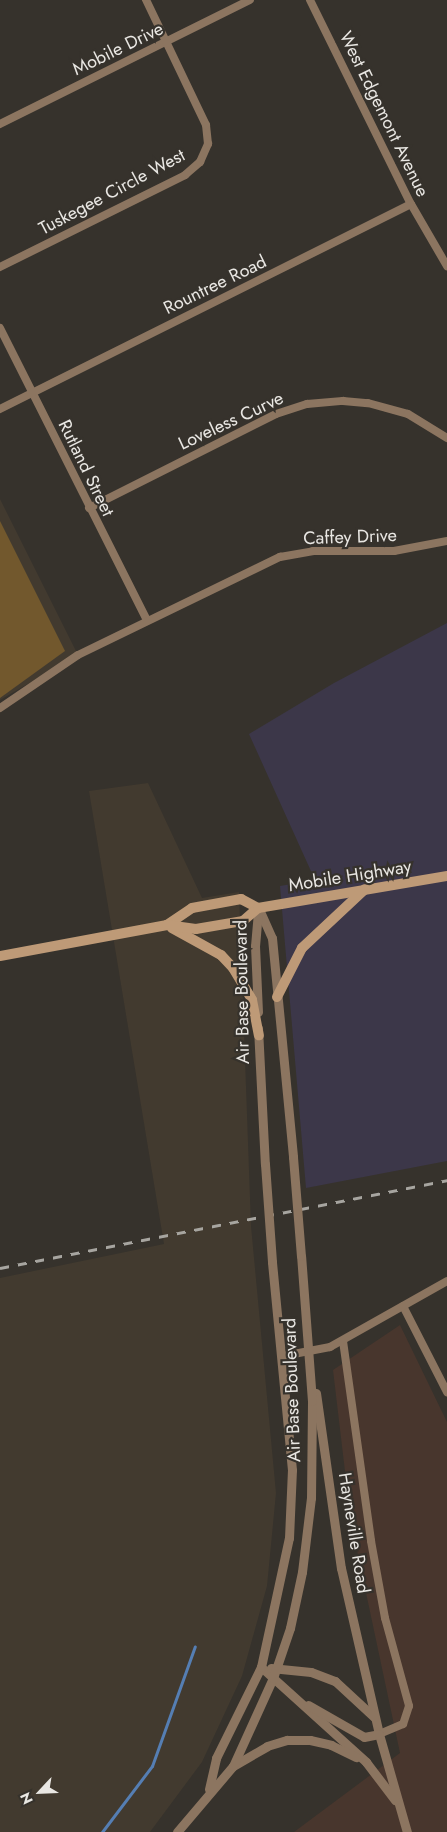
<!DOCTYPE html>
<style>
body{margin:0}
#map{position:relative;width:447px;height:1832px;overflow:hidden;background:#36322c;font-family:Jost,sans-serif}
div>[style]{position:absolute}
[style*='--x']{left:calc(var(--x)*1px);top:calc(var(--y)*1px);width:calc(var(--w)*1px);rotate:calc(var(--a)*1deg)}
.commercial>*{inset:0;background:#3c3749}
.industrial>*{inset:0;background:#48362d}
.built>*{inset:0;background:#423a2f}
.green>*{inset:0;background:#72582d}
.stream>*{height:3px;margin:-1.5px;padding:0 1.5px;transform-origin:1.5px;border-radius:1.5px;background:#557eb3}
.minor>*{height:8px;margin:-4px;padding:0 4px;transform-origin:4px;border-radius:4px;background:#8c7560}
.tertiary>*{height:9px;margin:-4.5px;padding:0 4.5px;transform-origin:4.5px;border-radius:4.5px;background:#8c7560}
.secondary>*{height:10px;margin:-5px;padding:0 5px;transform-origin:5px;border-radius:5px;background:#be9a77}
.rail>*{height:3px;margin-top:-1.5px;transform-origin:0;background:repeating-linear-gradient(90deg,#a7a5a0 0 9px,transparent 0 18px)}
.tertiary-bridge>*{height:9px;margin:-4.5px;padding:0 4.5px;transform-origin:4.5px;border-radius:4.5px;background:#8c7560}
span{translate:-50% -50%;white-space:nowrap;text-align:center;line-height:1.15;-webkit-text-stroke:4.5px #36322c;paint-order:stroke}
.street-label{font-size:18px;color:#e9e7e3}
.north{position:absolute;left:15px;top:1767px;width:50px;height:50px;-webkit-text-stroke:4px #36322c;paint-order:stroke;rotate:245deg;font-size:14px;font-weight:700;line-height:20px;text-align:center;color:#e9e7e3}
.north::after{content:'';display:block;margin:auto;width:18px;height:22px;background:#e9e7e3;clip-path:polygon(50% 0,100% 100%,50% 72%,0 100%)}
</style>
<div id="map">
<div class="commercial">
<div style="clip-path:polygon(447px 623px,447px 1161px,306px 1188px,280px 886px,315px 880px,249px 734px,334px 683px)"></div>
</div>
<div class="industrial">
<div style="clip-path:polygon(400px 1325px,447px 1422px,447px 1832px,294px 1832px,400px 1753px,351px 1522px,333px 1370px)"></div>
</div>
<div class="built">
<div style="clip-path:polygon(0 499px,78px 655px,0 700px)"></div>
<div style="clip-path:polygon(148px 783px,202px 898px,239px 892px,251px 1226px,276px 1493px,267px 1586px,242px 1676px,202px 1762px,150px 1832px,0 1832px,0 1278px,164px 1244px,89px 791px)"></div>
</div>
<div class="green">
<div style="clip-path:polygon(0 521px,65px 651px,0 698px)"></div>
</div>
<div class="stream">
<div style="--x:102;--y:1832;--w:83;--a:-52.9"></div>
<div style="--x:152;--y:1766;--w:127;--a:-70.3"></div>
</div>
<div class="minor">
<div style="--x:310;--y:0;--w:228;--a:63.7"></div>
<div style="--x:411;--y:204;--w:72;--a:59.9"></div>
<div style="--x:0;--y:124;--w:279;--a:-26.4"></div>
<div style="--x:0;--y:267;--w:207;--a:-26.4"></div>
<div style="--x:185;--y:175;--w:20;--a:-41"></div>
<div style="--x:200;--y:162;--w:20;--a:-66"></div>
<div style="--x:208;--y:144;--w:19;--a:-96"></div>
<div style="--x:206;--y:125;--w:139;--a:-115.6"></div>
<div style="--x:0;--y:328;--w:327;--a:63.3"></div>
<div style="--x:0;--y:409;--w:459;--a:-26.5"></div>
<div style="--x:89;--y:508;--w:209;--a:-26.7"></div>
<div style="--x:276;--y:414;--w:33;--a:-18"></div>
<div style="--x:307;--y:404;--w:36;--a:-5"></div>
<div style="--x:343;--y:401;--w:25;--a:5"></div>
<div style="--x:368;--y:403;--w:41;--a:15.4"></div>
<div style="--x:408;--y:414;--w:46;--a:31.6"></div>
<div style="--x:0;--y:708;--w:94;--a:-34.2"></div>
<div style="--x:78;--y:655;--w:225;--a:-25.9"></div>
<div style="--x:280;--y:557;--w:34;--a:-10"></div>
<div style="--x:313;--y:551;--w:81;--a:0"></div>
<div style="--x:394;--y:551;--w:54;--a:-10.7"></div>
<div style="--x:403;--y:1306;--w:97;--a:62.9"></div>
<div style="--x:343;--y:1341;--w:202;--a:82"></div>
<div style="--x:371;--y:1541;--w:78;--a:79.7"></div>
<div style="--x:385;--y:1618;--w:91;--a:74.7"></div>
<div style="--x:409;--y:1706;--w:19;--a:108"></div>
<div style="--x:403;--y:1724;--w:26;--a:157"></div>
<div style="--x:283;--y:1356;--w:48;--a:-10.8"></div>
<div style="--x:330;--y:1347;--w:134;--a:-29.4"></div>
</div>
<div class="tertiary">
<div style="--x:259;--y:909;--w:32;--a:66"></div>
<div style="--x:272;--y:938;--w:220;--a:84.5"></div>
<div style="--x:258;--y:1012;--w:66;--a:-92.6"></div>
<div style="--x:255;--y:946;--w:38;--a:-85"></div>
<div style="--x:258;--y:1028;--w:136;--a:87.1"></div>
<div style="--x:316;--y:1393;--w:177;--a:81.9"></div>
<div style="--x:341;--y:1568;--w:170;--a:77.1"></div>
<div style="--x:379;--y:1734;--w:102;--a:74.1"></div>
<div style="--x:261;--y:1667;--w:142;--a:42.1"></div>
<div style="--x:366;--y:1762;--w:48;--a:52.7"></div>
<div style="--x:271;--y:1668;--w:40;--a:5.7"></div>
<div style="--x:311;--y:1672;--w:26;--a:21"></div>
<div style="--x:335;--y:1681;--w:53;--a:42.7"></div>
<div style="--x:308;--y:1705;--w:64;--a:29.7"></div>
<div style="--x:364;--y:1737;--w:15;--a:-11"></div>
<div style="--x:233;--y:1766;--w:39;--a:-30"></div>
<div style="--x:267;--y:1746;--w:21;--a:-17"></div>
<div style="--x:287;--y:1740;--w:23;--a:0"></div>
<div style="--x:310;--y:1740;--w:22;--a:13"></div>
<div style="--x:331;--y:1745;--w:28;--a:26"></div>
<div style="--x:209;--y:1789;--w:32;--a:-77"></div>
<div style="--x:216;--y:1758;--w:102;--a:-63.7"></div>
<div style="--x:261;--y:1667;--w:132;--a:-77.8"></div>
<div style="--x:289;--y:1538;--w:68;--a:-87.5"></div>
<div style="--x:292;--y:1470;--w:209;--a:-95.5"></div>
<div style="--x:177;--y:1832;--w:87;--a:-49.7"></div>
<div style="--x:233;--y:1766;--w:97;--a:-65.6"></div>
<div style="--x:273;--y:1678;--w:53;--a:-71.2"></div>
<div style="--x:290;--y:1628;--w:57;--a:-77.9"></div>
<div style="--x:302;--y:1572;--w:75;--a:-83.1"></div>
<div style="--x:311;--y:1498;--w:97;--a:-89.4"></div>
<div style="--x:312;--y:1401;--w:145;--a:-94.3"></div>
</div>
<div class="secondary">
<div style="--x:167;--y:925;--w:30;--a:-34"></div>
<div style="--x:192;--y:908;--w:50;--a:-10.4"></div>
<div style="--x:241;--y:899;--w:19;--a:28"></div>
<div style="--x:172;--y:928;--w:56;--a:28.9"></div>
<div style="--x:221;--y:955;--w:18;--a:47"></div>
<div style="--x:233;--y:968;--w:37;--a:59"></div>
<div style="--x:252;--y:1000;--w:36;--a:79"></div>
<div style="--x:0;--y:956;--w:170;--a:-10.5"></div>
<div style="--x:167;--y:925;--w:29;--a:8"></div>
<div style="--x:196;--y:929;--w:48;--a:-9.7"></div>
<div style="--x:243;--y:921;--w:20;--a:-41"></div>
<div style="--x:258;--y:908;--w:192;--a:-9.6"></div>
<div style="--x:277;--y:997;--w:55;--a:-63"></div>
<div style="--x:302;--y:948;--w:86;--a:-43.1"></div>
</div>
<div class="rail">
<div style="--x:0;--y:1268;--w:456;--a:-11.1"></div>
</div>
<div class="tertiary-bridge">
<div style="--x:293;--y:1157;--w:99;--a:85.4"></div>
<div style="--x:265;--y:1164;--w:98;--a:85.9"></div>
</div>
<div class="street-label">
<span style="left:118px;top:49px;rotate:-26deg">Mobile Drive</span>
<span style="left:384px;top:114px;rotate:64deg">West Edgemont Avenue</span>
<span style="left:112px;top:192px;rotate:-28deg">Tuskegee Circle West</span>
<span style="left:215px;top:285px;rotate:-26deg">Rountree Road</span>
<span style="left:231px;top:421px;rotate:-25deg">Loveless Curve</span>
<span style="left:86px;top:468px;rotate:64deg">Rutland Street</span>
<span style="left:350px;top:537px;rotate:-2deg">Caffey Drive</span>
<span style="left:350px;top:876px;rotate:-9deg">Mobile Highway</span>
<span style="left:242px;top:992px;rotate:-91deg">Air Base Boulevard</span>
<span style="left:292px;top:1390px;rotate:-92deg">Air Base Boulevard</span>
<span style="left:354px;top:1533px;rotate:81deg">Hayneville Road</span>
</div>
<div class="north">N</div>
</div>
